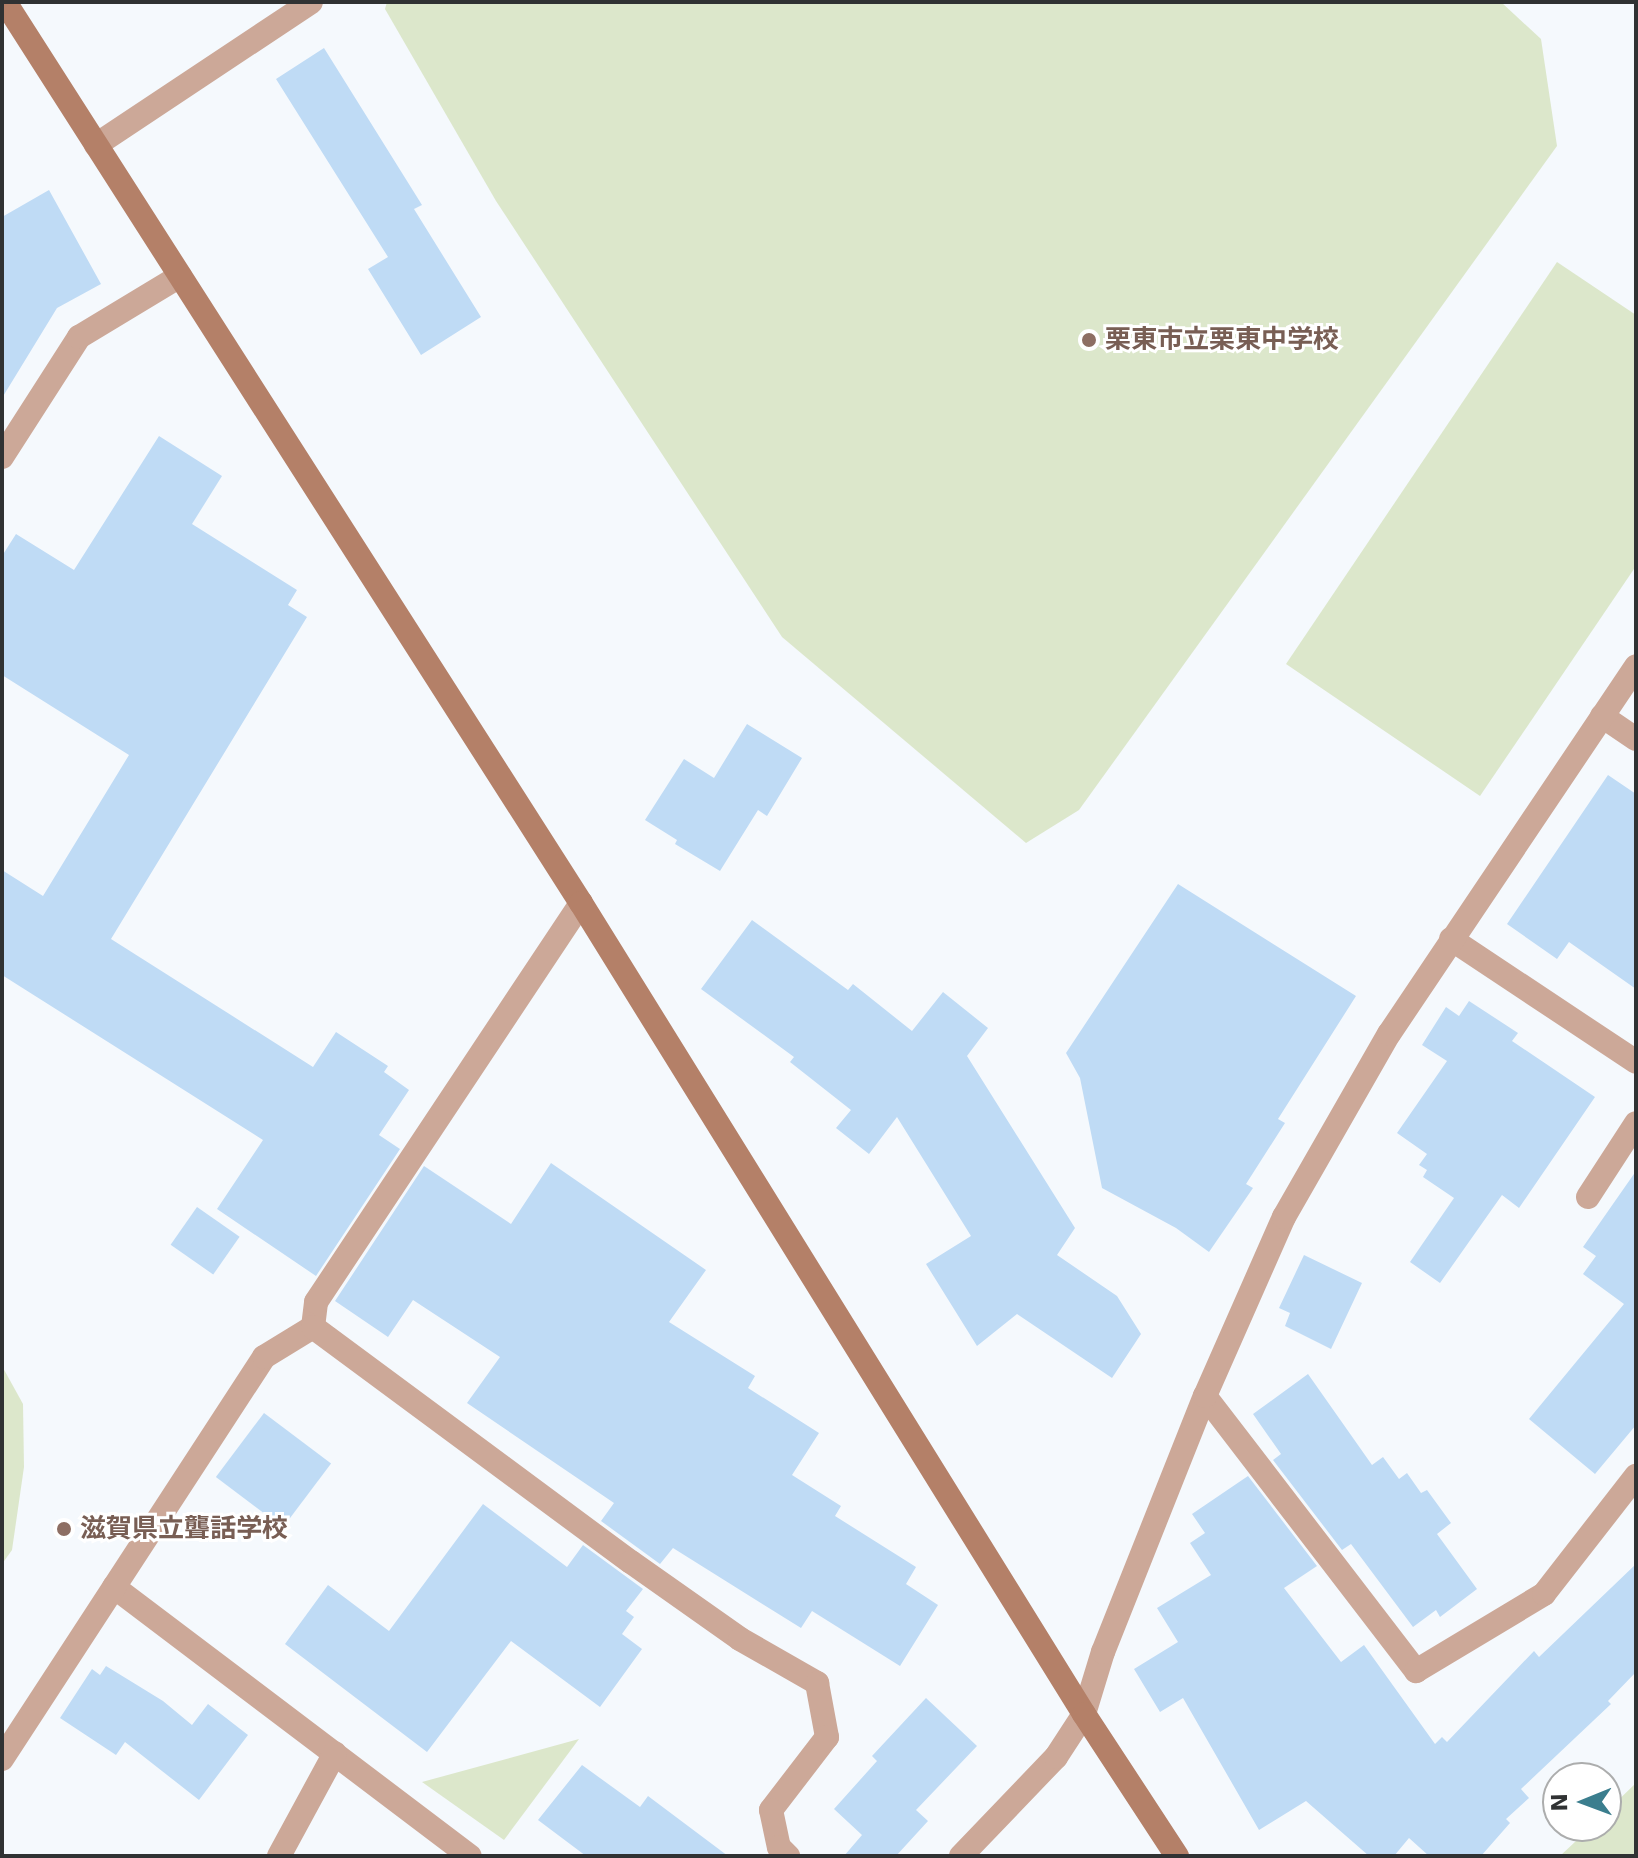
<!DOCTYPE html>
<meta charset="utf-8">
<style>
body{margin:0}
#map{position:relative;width:1638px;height:1858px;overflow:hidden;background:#f5f9fd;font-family:"DejaVu Sans","Noto Sans JP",sans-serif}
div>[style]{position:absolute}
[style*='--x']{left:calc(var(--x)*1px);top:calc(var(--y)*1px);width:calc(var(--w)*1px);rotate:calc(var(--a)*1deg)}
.green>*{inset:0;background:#dce7cb}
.building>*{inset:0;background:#bfdbf5;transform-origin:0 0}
.lane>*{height:24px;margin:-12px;padding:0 12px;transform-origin:12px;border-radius:12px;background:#cca898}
.street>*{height:24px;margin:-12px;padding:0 12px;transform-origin:12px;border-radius:12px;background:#cca898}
.secondary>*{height:24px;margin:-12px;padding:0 12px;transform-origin:12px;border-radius:12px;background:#b48068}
.dots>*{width:22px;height:22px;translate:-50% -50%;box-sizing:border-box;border:4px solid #fff;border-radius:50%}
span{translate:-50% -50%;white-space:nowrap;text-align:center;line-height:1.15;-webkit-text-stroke:6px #fff;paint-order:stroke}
.education-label{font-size:26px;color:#785e54;font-weight:700}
.left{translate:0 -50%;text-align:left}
.frame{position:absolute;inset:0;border:4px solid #303233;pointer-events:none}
.north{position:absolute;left:1542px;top:1762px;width:80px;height:80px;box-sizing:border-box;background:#fff;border:2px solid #acadad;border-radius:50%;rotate:269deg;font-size:22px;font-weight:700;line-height:32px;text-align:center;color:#303233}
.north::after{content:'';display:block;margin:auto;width:28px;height:36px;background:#3b7e8e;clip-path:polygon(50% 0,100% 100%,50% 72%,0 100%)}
</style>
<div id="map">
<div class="green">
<div style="clip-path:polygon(387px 2px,1501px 2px,1541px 39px,1557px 146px,1079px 810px,1026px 843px,782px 637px,496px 201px,385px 9px)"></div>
<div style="clip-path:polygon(1557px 262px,1636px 315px,1636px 566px,1480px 796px,1286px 664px)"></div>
<div style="clip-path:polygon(2px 1366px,23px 1404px,24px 1467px,12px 1550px,2px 1564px)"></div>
<div style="clip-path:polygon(579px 1739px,504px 1840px,422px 1782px)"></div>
<div style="clip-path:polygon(1636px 1783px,1636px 1856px,1560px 1856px,1592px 1826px,1606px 1826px,1606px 1812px)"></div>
</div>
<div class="building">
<div style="clip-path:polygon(324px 48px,422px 205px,414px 209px,481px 317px,421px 355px,368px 269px,388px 257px,276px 79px)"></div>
<div style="clip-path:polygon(49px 190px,101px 284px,57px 308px,2px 398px,2px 217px)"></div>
<div style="clip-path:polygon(159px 436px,222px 476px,192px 524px,297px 590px,288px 605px,307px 617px,111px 939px,313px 1067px,336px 1032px,388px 1066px,384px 1072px,409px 1090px,379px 1135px,400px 1149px,316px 1276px,217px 1209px,263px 1140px,2px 975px,2px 870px,43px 896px,129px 755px,2px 675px,2px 556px,16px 534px,74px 570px)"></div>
<div style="clip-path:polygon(747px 724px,802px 758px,767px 816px,758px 810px,720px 871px,675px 844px,677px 840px,645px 820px,684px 759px,714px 778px)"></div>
<div style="clip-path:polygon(1608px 775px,1636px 794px,1636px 989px,1569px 942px,1557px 959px,1507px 924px)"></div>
<div style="clip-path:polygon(1178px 884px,1356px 996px,1278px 1119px,1285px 1123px,1246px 1184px,1253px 1188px,1209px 1252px,1176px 1228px,1102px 1188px,1080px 1078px,1066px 1053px)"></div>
<div style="clip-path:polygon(752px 920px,848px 990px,853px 984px,912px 1031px,943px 992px,988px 1028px,967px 1056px,1075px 1228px,1057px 1255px,1117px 1296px,1141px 1334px,1112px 1378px,1017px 1314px,977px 1346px,926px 1264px,971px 1236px,897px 1117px,869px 1154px,836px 1128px,851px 1110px,790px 1062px,794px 1057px,701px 989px)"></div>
<div style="clip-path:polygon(1469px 1001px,1518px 1033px,1512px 1041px,1595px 1097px,1519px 1208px,1502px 1195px,1440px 1283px,1410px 1262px,1454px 1198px,1423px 1177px,1427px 1170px,1419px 1165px,1427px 1154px,1397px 1133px,1447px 1061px,1422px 1045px,1446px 1007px,1459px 1016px)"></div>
<div style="clip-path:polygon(551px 1163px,706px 1270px,669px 1322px,755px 1376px,748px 1388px,819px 1433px,792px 1475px,841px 1506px,835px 1516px,916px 1567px,906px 1584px,938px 1605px,900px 1666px,812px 1611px,801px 1628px,673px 1548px,660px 1564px,601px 1521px,614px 1503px,467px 1403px,500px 1357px,413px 1300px,388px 1337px,335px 1301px,424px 1166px,511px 1224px)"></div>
<div style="clip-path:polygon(1636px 1171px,1636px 1425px,1595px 1474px,1529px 1419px,1624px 1304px,1583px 1274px,1596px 1256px,1583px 1247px)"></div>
<div style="left:197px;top:1207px;width:52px;height:46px;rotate:35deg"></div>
<div style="clip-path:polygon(1304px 1255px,1362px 1283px,1331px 1349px,1285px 1326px,1290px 1313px,1279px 1308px)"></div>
<div style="clip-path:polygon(1308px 1374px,1372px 1465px,1383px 1457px,1399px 1479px,1407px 1473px,1421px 1493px,1427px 1490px,1451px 1523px,1437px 1534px,1477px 1589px,1440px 1617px,1436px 1610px,1413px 1627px,1351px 1544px,1342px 1550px,1273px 1460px,1281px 1454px,1253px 1414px)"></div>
<div style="left:264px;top:1413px;width:84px;height:80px;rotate:37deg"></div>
<div style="clip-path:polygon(1248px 1476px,1317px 1566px,1284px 1588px,1341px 1662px,1364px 1645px,1435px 1744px,1442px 1737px,1447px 1742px,1534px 1651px,1539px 1657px,1636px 1564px,1636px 1672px,1608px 1701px,1611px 1704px,1521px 1789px,1529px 1798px,1506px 1819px,1510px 1823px,1481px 1856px,1429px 1856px,1409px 1838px,1394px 1856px,1369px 1856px,1306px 1801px,1259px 1830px,1183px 1698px,1160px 1712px,1134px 1669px,1178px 1642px,1157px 1608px,1211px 1575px,1190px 1543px,1205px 1533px,1192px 1514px)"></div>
<div style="clip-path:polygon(483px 1504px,567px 1567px,583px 1545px,643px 1589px,626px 1611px,634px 1617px,622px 1634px,642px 1649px,600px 1707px,511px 1641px,427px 1752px,285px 1644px,328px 1585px,389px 1631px)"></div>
<div style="clip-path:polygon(106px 1666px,163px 1701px,192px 1725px,208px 1704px,248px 1735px,199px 1800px,125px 1742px,116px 1755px,60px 1718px,92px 1669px,100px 1675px)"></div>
<div style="clip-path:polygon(926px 1698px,977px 1746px,916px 1810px,928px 1821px,896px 1856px,844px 1856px,862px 1835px,834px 1809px,877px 1761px,872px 1756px)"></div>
<div style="clip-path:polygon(582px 1765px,640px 1807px,648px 1796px,728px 1856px,586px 1856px,538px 1820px)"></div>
</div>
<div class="lane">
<div style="--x:96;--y:145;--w:258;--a:-33.6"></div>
<div style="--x:313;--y:1327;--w:25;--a:-83"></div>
<div style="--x:316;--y:1302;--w:479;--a:-56.4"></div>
</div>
<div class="street">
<div style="--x:2;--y:457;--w:143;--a:-57.3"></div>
<div style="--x:79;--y:337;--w:118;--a:-31.1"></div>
<div style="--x:1602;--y:716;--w:41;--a:34.1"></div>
<div style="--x:1451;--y:939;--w:222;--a:33.6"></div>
<div style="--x:1588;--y:1197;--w:88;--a:-57"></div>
<div style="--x:1205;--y:1396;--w:347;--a:52.5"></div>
<div style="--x:1416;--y:1671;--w:149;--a:-31"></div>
<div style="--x:1544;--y:1594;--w:150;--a:-52.1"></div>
<div style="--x:114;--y:1587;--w:446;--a:37.1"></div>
<div style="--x:2;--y:1759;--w:480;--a:-56.9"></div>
<div style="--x:264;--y:1357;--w:57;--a:-31.5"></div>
<div style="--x:313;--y:1327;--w:395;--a:36.5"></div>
<div style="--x:631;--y:1562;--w:133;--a:35.2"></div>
<div style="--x:740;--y:1639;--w:89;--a:29.7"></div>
<div style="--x:817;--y:1683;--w:55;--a:79.5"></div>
<div style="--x:827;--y:1737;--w:92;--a:127.5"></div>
<div style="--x:771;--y:1810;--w:38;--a:78"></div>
<div style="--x:779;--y:1847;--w:13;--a:45"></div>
<div style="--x:279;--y:1856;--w:117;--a:-61.5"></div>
<div style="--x:961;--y:1856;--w:137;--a:-46.2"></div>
<div style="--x:1056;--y:1757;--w:51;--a:-56.9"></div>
<div style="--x:1084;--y:1714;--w:65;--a:-73"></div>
<div style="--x:1103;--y:1652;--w:276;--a:-68.3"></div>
<div style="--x:1205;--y:1396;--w:196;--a:-66.2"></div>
<div style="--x:1284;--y:1217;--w:211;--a:-60.2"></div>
<div style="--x:1389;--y:1034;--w:443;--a:-56.1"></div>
</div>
<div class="secondary">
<div style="--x:5;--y:2;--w:1069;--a:57.41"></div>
<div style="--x:581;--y:903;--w:954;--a:58.19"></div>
<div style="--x:1084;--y:1714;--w:170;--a:56.8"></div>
</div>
<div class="dots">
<div style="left:1089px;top:340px;background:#8d6e63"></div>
<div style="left:64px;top:1529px;background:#8d6e63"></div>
</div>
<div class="education-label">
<span class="left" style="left:1105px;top:340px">栗東市立栗東中学校</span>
<span class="left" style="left:80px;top:1529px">滋賀県立聾話学校</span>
</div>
<div class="frame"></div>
<div class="north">N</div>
</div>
